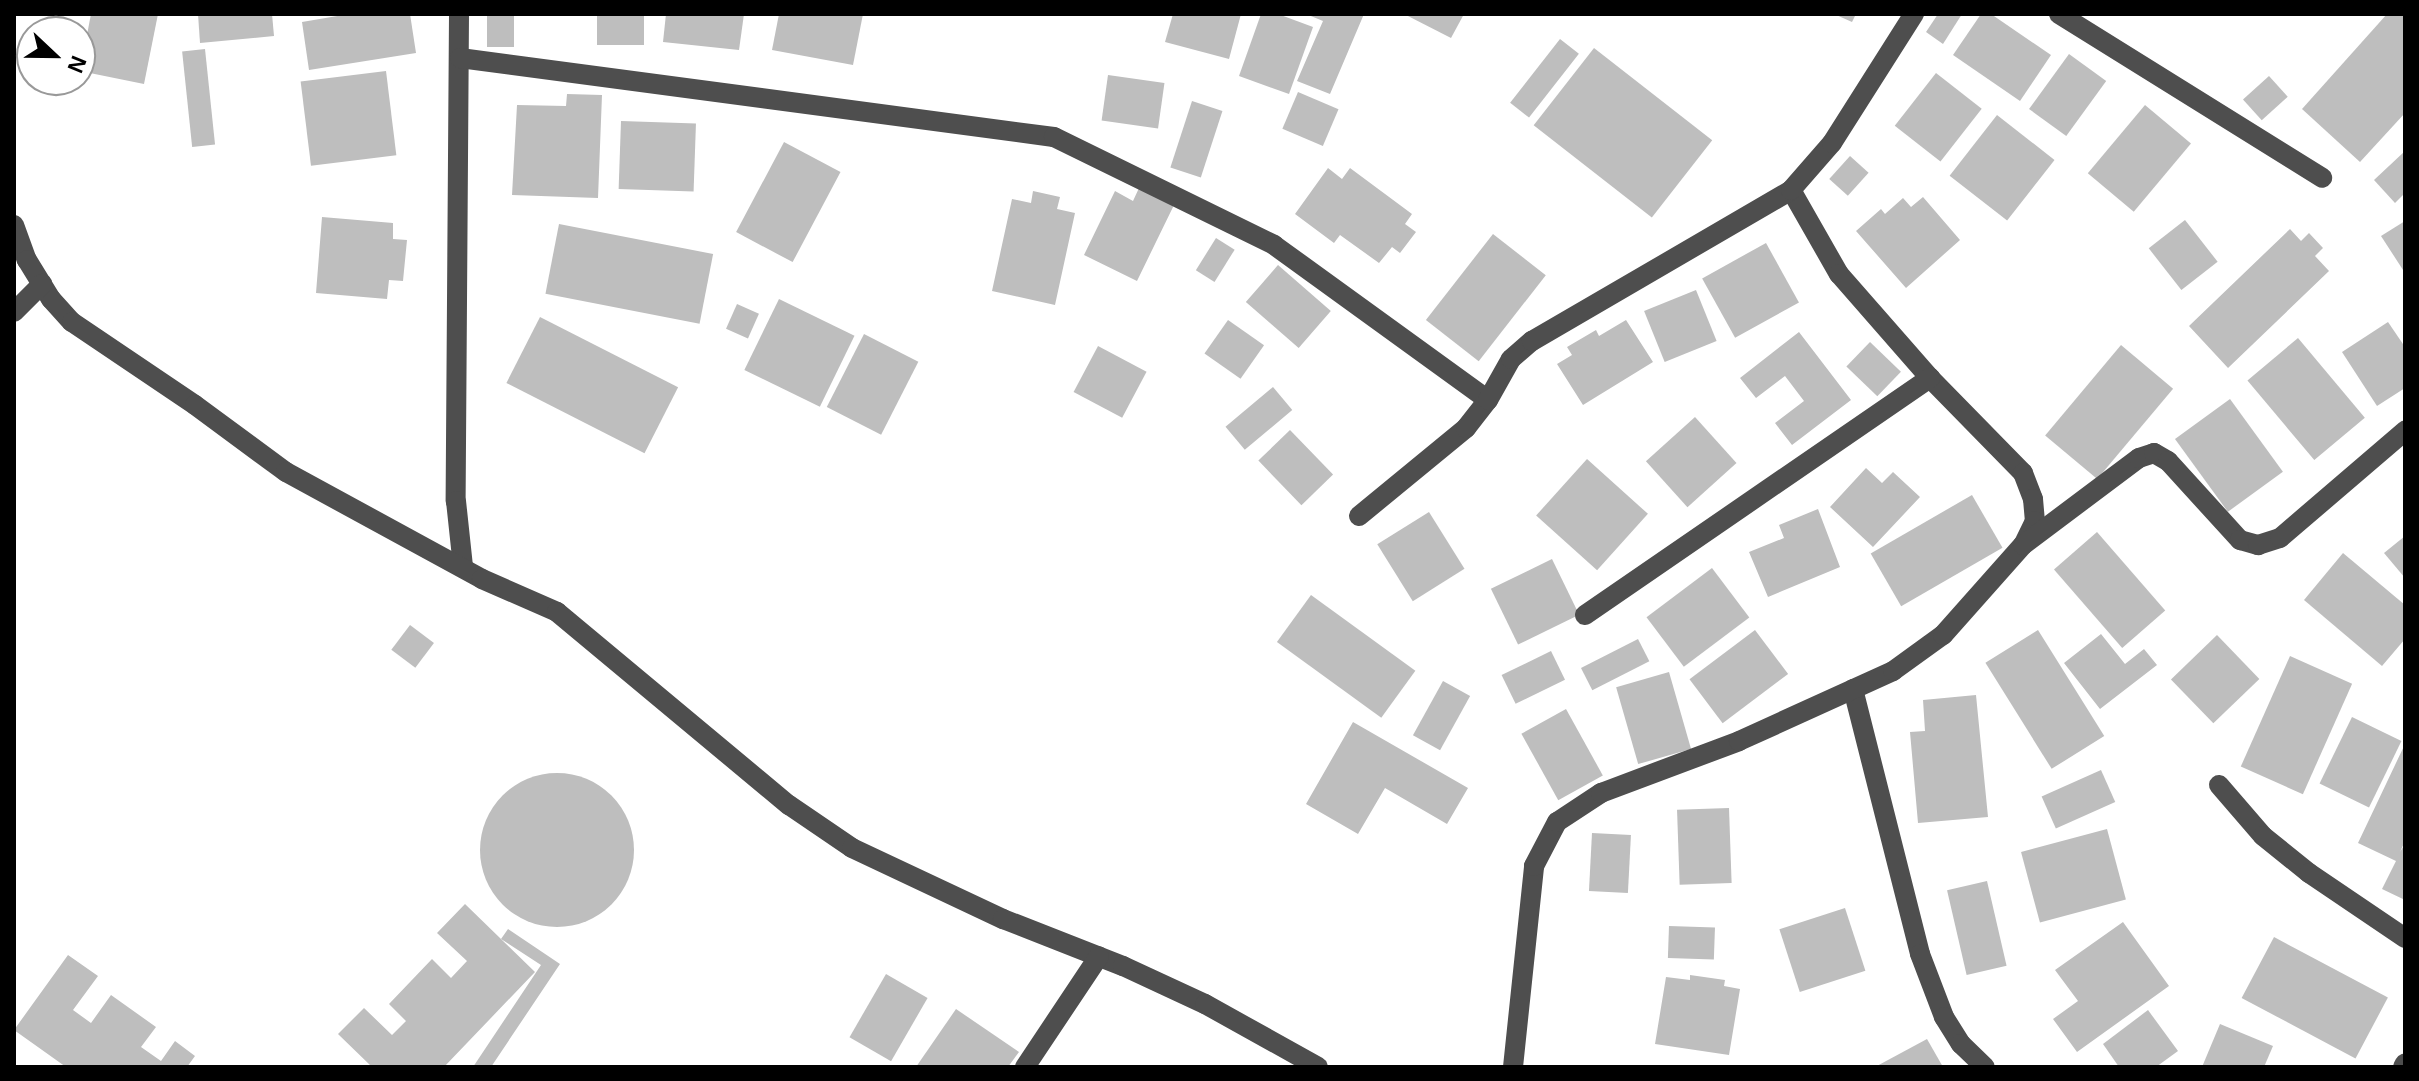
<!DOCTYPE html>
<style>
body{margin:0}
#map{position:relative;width:2419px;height:1081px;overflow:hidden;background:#fff;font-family:Helvetica,sans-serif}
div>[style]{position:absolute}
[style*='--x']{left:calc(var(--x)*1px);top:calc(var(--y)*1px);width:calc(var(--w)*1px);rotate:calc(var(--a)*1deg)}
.building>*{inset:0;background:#bebebe;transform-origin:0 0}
.round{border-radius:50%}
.minor>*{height:20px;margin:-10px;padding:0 10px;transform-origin:10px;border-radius:10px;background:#4e4e4e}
span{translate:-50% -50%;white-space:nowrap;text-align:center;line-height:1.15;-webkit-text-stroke:6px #fff;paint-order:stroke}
.frame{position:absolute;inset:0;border:16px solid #000;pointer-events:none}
.north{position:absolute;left:16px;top:16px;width:80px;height:80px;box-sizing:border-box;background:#fff;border:2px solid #999;border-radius:50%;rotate:112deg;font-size:22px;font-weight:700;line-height:32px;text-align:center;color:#000}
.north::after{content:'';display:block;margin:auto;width:28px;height:36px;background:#000;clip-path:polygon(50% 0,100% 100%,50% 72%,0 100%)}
</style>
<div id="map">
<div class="building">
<div style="clip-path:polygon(91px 14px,158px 14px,144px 84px,80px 71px)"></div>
<div style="clip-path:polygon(198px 14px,272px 14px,274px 36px,200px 43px)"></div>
<div style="clip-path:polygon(349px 14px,410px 14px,416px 53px,309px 70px,302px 22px)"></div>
<div style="left:597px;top:14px;width:47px;height:31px"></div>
<div style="clip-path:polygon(666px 14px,744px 14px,739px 50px,663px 42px)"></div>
<div style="clip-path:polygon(779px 14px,863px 14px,853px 65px,772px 50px)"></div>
<div style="clip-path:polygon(1173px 14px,1241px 14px,1229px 59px,1165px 42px)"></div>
<div style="clip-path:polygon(1261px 14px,1278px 14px,1313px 27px,1289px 94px,1239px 76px)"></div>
<div style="clip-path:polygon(1306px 14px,1364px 14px,1330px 94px,1297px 81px,1323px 21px)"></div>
<div style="clip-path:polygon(1404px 14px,1464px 14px,1451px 38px)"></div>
<div style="clip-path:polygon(1834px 14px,1856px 14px,1852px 22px)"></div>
<div style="clip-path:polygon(1938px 14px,1962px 14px,1943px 44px,1926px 32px)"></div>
<div style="clip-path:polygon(1981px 14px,1991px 14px,2051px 55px,2020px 101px,1953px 55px)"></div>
<div style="clip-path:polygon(2387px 14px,2405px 14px,2405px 113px,2360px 162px,2302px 109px)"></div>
<div style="left:487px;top:16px;width:27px;height:31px"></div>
<div style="left:1560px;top:39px;width:24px;height:81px;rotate:38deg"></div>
<div style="left:1594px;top:48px;width:150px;height:98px;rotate:38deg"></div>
<div style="left:205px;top:49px;width:96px;height:23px;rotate:84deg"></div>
<div style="left:2069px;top:54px;width:46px;height:68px;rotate:36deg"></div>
<div style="left:386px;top:71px;width:85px;height:86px;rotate:83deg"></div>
<div style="left:1936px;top:73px;width:58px;height:67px;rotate:38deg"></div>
<div style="left:1108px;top:75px;width:57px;height:46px;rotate:8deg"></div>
<div style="left:2269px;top:76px;width:28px;height:35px;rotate:48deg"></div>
<div style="left:1298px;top:92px;width:44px;height:40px;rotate:23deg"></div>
<div style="clip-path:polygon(567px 94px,602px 95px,598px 198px,512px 195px,517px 105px,566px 106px)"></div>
<div style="left:1192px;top:101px;width:32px;height:70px;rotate:18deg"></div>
<div style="left:2145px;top:105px;width:60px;height:89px;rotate:40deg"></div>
<div style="left:1997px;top:115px;width:73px;height:77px;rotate:38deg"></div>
<div style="left:621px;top:121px;width:75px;height:68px;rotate:2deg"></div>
<div style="left:784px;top:142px;width:64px;height:102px;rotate:28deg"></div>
<div style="clip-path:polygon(2405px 151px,2405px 193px,2395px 203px,2374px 180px)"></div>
<div style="left:1850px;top:156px;width:25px;height:31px;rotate:42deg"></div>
<div style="clip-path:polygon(1328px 168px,1342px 179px,1350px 168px,1412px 214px,1405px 224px,1416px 232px,1400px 253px,1392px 247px,1379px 263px,1340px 235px,1334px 243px,1295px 214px)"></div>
<div style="clip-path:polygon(1139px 188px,1174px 205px,1137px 281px,1084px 255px,1115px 191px,1133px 201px)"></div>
<div style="clip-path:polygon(1033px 191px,1060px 197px,1057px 209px,1075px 213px,1055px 305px,992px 291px,1012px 199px,1031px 203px)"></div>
<div style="clip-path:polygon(1923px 197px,1960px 240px,1906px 288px,1856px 231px,1881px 209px,1885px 214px,1903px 198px,1911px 207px)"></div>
<div style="clip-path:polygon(322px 217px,393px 223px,393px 239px,407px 240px,403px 281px,389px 280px,387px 299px,316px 293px)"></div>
<div style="left:2185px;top:220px;width:53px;height:46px;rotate:52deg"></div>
<div style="clip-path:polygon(2405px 221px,2405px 273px,2381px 236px)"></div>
<div style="left:559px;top:224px;width:157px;height:71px;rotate:11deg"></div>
<div style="clip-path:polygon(2290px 229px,2301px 241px,2309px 233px,2323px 248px,2315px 256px,2329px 271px,2228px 368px,2189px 326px)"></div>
<div style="left:1493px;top:234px;width:67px;height:109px;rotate:38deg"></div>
<div style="left:1216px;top:238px;width:22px;height:38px;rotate:32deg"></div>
<div style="left:1766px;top:243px;width:68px;height:73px;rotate:61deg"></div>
<div style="left:1278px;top:265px;width:70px;height:49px;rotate:41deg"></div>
<div style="left:1696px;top:290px;width:55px;height:56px;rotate:68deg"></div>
<div style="left:779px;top:299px;width:84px;height:79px;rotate:26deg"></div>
<div style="left:737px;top:304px;width:24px;height:27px;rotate:24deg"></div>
<div style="left:540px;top:317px;width:155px;height:74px;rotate:27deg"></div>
<div style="left:1228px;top:320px;width:44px;height:41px;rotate:35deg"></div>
<div style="clip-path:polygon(1626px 320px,1653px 362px,1583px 405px,1557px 364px,1572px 355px,1567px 347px,1596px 330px,1599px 336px)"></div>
<div style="clip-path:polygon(2388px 322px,2405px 347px,2405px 388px,2377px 406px,2342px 352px)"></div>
<div style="clip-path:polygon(1799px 332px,1851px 400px,1792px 445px,1775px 423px,1804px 401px,1785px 376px,1756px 398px,1740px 378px)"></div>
<div style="left:864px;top:334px;width:61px;height:82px;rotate:27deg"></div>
<div style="left:2298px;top:338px;width:104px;height:66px;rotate:50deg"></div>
<div style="left:1870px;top:342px;width:43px;height:34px;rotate:44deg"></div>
<div style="left:2121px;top:345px;width:68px;height:118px;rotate:40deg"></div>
<div style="left:1098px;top:346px;width:55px;height:52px;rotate:28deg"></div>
<div style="left:1273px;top:387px;width:30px;height:62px;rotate:50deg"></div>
<div style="left:2230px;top:399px;width:90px;height:68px;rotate:54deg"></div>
<div style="left:1695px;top:417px;width:62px;height:66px;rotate:48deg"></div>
<div style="left:1290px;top:430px;width:62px;height:44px;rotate:46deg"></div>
<div style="left:1587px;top:459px;width:82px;height:76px;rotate:42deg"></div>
<div style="clip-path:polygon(1866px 468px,1882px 483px,1893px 472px,1920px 497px,1873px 547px,1830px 507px)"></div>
<div style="left:1972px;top:495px;width:61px;height:117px;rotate:60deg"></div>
<div style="clip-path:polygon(1818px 509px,1840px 567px,1768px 597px,1749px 552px,1784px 538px,1779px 525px)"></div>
<div style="left:1429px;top:512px;width:67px;height:61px;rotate:58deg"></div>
<div style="left:2097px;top:532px;width:104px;height:57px;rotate:49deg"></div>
<div style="clip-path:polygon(2405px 536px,2405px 578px,2384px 553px)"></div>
<div style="clip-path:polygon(2343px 553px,2405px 605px,2405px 639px,2382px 666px,2304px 600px)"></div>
<div style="left:1552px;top:559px;width:62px;height:68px;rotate:64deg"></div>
<div style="left:1712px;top:568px;width:62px;height:82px;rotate:53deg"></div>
<div style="left:1311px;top:595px;width:129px;height:58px;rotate:36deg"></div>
<div style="left:410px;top:625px;width:30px;height:31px;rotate:37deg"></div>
<div style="left:1755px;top:630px;width:55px;height:82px;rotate:53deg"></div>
<div style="left:2038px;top:630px;width:125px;height:62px;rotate:58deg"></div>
<div style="clip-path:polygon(2101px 634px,2125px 664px,2144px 649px,2157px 665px,2100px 709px,2064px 663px)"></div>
<div style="left:2217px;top:635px;width:61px;height:64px;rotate:46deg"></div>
<div style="left:1638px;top:639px;width:25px;height:64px;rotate:63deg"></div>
<div style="left:1551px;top:651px;width:32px;height:55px;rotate:64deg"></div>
<div style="left:2290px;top:656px;width:68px;height:121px;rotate:24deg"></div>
<div style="left:1669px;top:672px;width:80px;height:55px;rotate:74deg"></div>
<div style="left:1443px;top:681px;width:31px;height:62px;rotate:29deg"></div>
<div style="clip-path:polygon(1976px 695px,1988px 817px,1918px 823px,1910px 732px,1925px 731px,1923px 700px)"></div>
<div style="left:1566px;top:709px;width:76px;height:51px;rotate:61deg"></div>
<div style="left:2352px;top:717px;width:55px;height:74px;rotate:26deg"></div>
<div style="clip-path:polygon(1353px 722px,1468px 788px,1447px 824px,1385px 788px,1358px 834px,1306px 804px)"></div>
<div style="clip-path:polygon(2405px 744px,2405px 841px,2400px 852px,2405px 844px,2405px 900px,2382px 889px,2396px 861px,2358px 843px)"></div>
<div style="left:2101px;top:770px;width:35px;height:65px;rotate:66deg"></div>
<div class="round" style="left:480px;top:773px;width:154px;height:154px"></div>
<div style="left:1729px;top:808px;width:75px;height:52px;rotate:88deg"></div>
<div style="left:2107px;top:829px;width:73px;height:89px;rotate:75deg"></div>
<div style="left:1592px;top:833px;width:39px;height:58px;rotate:3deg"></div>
<div style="left:1987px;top:881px;width:87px;height:41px;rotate:77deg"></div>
<div style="clip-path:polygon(465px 904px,535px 972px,444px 1067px,372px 1067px,338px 1034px,364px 1008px,392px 1035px,406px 1021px,389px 1004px,432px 959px,451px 978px,467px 961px,437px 933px)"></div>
<div style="left:1845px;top:908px;width:66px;height:69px;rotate:72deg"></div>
<div style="clip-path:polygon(2123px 922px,2169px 986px,2077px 1052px,2053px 1019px,2078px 1001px,2055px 970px)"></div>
<div style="left:1669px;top:926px;width:46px;height:32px;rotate:2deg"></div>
<div style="clip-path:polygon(508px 929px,560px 964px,491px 1067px,473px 1067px,541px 965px,501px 939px)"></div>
<div style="left:2274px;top:937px;width:129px;height:69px;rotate:28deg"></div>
<div style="clip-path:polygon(68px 955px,98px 976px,73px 1010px,91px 1023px,111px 995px,156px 1027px,141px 1047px,161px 1061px,175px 1041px,195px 1056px,187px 1067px,66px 1067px,14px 1030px)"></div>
<div style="left:886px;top:974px;width:48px;height:73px;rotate:30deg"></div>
<div style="clip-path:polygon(1690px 975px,1725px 980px,1724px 986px,1740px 989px,1729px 1055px,1655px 1044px,1666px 977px,1690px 980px)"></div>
<div style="clip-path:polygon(956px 1009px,1019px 1052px,1008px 1067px,916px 1067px)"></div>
<div style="clip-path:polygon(2148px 1010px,2178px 1051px,2156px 1067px,2119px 1067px,2103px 1044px)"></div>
<div style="clip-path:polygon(2220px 1024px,2273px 1046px,2264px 1067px,2202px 1067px)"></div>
<div style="clip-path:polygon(1927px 1039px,1943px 1067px,1875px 1067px)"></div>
</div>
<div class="minor">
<div style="--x:459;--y:14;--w:487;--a:90.4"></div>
<div style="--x:456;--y:501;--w:66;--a:83.9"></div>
<div style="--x:2059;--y:14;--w:310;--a:31.9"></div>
<div style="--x:460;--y:58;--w:599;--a:7.58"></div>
<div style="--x:1054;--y:137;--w:245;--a:26.1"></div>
<div style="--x:1274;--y:245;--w:264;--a:35.9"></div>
<div style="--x:1791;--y:190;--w:97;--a:60.3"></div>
<div style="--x:1839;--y:274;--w:138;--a:48.8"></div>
<div style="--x:1930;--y:378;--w:133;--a:45.6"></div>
<div style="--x:2023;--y:473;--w:28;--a:69"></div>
<div style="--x:2033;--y:499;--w:22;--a:85"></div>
<div style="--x:2035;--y:521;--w:25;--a:116"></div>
<div style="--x:14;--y:225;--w:37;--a:70"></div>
<div style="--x:27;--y:260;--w:46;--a:58.4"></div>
<div style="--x:51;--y:299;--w:31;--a:48"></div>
<div style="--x:72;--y:322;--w:148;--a:34"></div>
<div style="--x:195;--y:405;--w:113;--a:36.4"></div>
<div style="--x:286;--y:472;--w:223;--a:28.6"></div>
<div style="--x:482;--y:579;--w:82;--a:23.7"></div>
<div style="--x:557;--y:612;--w:302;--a:39.8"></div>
<div style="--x:789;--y:805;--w:76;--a:34.3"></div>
<div style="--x:852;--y:848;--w:167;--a:25.2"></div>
<div style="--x:1003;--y:919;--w:129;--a:21.4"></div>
<div style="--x:1123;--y:966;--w:90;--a:24.9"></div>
<div style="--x:1205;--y:1004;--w:129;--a:29.1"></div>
<div style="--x:14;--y:312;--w:40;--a:-45"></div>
<div style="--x:1359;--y:516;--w:139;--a:-39.4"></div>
<div style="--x:1466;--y:428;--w:36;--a:-52"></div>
<div style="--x:1488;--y:400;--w:47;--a:-60.7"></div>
<div style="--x:1511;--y:359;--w:28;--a:-41"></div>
<div style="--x:1532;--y:341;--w:300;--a:-30.2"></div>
<div style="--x:1791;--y:190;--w:62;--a:-48.9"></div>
<div style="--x:1832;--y:143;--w:153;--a:-57.6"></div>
<div style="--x:1585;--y:615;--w:419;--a:-34.5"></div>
<div style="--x:1853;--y:689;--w:273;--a:75.8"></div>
<div style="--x:1920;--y:954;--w:67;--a:69.1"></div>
<div style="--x:1944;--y:1017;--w:32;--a:58"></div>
<div style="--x:1961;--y:1044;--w:33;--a:44"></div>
<div style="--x:2219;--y:785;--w:67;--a:49.2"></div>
<div style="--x:2263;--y:836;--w:59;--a:38.8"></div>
<div style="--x:2309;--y:873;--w:116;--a:34.1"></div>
<div style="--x:1025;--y:1067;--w:133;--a:-56.3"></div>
<div style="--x:1513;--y:1067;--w:202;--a:-84"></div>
<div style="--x:1534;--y:866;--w:50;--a:-62.4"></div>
<div style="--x:1557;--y:822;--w:53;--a:-33.4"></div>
<div style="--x:1601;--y:793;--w:147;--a:-20.6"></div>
<div style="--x:1739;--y:741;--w:169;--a:-24.4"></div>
<div style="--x:1893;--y:671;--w:62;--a:-35.8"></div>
<div style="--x:1943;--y:635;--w:120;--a:-48.4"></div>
<div style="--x:2023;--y:545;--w:145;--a:-36.9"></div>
<div style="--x:2139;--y:458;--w:16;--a:-18"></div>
<div style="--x:2154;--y:453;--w:16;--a:30"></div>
<div style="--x:2168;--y:461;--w:107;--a:47.7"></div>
<div style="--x:2240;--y:540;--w:19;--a:16"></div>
<div style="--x:2258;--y:545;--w:23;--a:-18"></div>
<div style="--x:2280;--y:538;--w:165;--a:-40.6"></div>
<div style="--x:2403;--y:1067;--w:4;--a:-63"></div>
</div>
<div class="frame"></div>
<div class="north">N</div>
</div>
